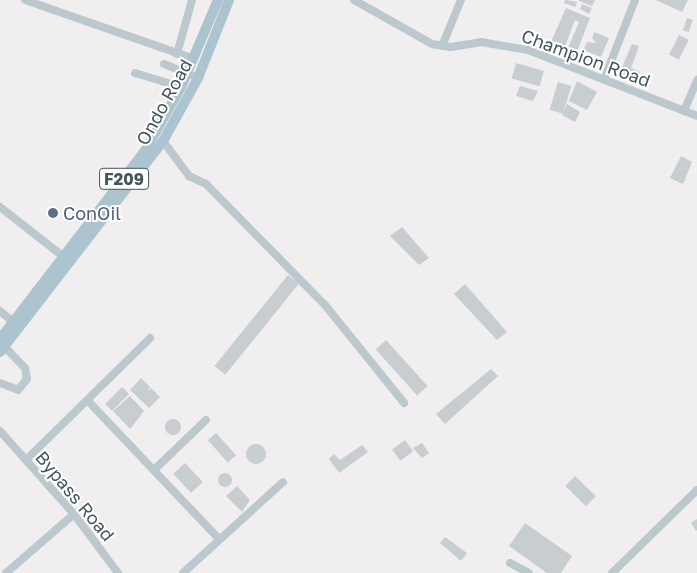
<!DOCTYPE html>
<style>
body{margin:0}
#map{position:relative;width:697px;height:573px;overflow:hidden;background:#f1eeef;font-family:"Golos Text",sans-serif}
div>[style]{position:absolute}
[style*='--x']{left:calc(var(--x)*1px);top:calc(var(--y)*1px);width:calc(var(--w)*1px);rotate:calc(var(--a)*1deg)}
.building>*{inset:0;background:#c8cdd1;transform-origin:0 0}
.round{border-radius:50%}
.minor>*{height:8px;margin:-4px;padding:0 4px;transform-origin:4px;border-radius:4px;background:#bbc9ce}
.major>*{height:10px;margin:-5px;padding:0 5px;transform-origin:5px;border-radius:5px;background:#acc4cf}
.dots>*{width:14px;height:14px;translate:-50% -50%;box-sizing:border-box;border:2px solid #fff;border-radius:50%}
span{translate:-50% -50%;white-space:nowrap;text-align:center;line-height:1.15;-webkit-text-stroke:4px #fff;paint-order:stroke}
.shield-label span{padding:1px 4px;background:#fff;border:1px solid;border-radius:4px;-webkit-text-stroke-width:0}
.shield-label{font-size:16px;color:#45565d;font-weight:700}
.street-label{font-size:18px;color:#45565d}
.service-label{font-size:18px;color:#4e5e75}
.left{translate:0 -50%;text-align:left}
</style>
<div id="map">
<div class="building">
<div style="clip-path:polygon(565px 0,577px 2px,575px 7px,564px 3px)"></div>
<div style="clip-path:polygon(577px 0,595px 0,592px 6px)"></div>
<div style="clip-path:polygon(656px 0,688px 0,682px 12px)"></div>
<div style="clip-path:polygon(582px 4px,592px 8px,589px 14px,580px 9px)"></div>
<div style="clip-path:polygon(566px 8px,590px 18px,575px 57px,566px 53px,579px 22px,575px 20px,564px 49px,550px 44px)"></div>
<div style="left:687px;top:18px;width:6px;height:13px;rotate:18deg"></div>
<div style="clip-path:polygon(594px 32px,609px 38px,601px 57px,583px 50px,587px 42px,596px 43px,592px 38px)"></div>
<div style="left:679px;top:35px;width:11px;height:22px;rotate:27deg"></div>
<div style="clip-path:polygon(632px 44px,639px 46px,631px 68px,640px 72px,637px 80px,620px 72px)"></div>
<div style="left:516px;top:63px;width:29px;height:16px;rotate:16deg"></div>
<div style="clip-path:polygon(577px 81px,597px 92px,587px 110px,569px 101px)"></div>
<div style="left:558px;top:82px;width:14px;height:29px;rotate:17deg"></div>
<div style="clip-path:polygon(520px 86px,538px 91px,533px 101px,516px 96px)"></div>
<div style="clip-path:polygon(567px 104px,580px 112px,575px 122px,562px 115px)"></div>
<div style="clip-path:polygon(681px 156px,692px 162px,683px 184px,670px 178px)"></div>
<div style="clip-path:polygon(402px 227px,429px 258px,419px 265px,390px 236px)"></div>
<div style="left:288px;top:275px;width:14px;height:117px;rotate:39deg"></div>
<div style="clip-path:polygon(465px 284px,507px 332px,497px 340px,454px 294px)"></div>
<div style="left:386px;top:340px;width:62px;height:14px;rotate:48deg"></div>
<div style="clip-path:polygon(491px 369px,498px 376px,445px 424px,436px 414px)"></div>
<div style="clip-path:polygon(141px 378px,150px 387px,148px 391px,151px 388px,160px 397px,149px 408px,130px 390px)"></div>
<div style="left:122px;top:387px;width:10px;height:24px;rotate:45deg"></div>
<div style="clip-path:polygon(130px 396px,144px 411px,130px 429px,113px 411px)"></div>
<div class="round" style="left:165px;top:419px;width:16px;height:16px"></div>
<div style="left:216px;top:433px;width:30px;height:11px;rotate:48deg"></div>
<div style="left:405px;top:440px;width:14px;height:16px;rotate:54deg"></div>
<div style="clip-path:polygon(422px 443px,429px 453px,422px 458px,413px 448px)"></div>
<div class="round" style="left:246px;top:444px;width:20px;height:20px"></div>
<div style="clip-path:polygon(362px 445px,368px 452px,339px 473px,329px 459px,334px 454px,340px 460px)"></div>
<div style="left:185px;top:463px;width:26px;height:16px;rotate:47deg"></div>
<div class="round" style="left:218px;top:473px;width:14px;height:14px"></div>
<div style="left:575px;top:476px;width:29px;height:14px;rotate:44deg"></div>
<div style="clip-path:polygon(237px 486px,250px 500px,242px 512px,226px 496px)"></div>
<div style="clip-path:polygon(697px 519px,697px 530px,696px 531px,691px 523px)"></div>
<div style="clip-path:polygon(525px 523px,572px 556px,561px 573px,547px 573px,509px 546px)"></div>
<div style="clip-path:polygon(445px 537px,467px 553px,461px 561px,440px 543px)"></div>
</div>
<div class="minor">
<div style="--x:25;--y:0;--w:179;--a:19.2"></div>
<div style="--x:354;--y:0;--w:90;--a:29.4"></div>
<div style="--x:432;--y:44;--w:19;--a:9"></div>
<div style="--x:451;--y:47;--w:30;--a:-9"></div>
<div style="--x:481;--y:42;--w:48;--a:9.7"></div>
<div style="--x:528;--y:50;--w:181;--a:21.3"></div>
<div style="--x:442;--y:46;--w:50;--a:-67.6"></div>
<div style="--x:177;--y:54;--w:56;--a:-74.5"></div>
<div style="--x:164;--y:64;--w:37;--a:22"></div>
<div style="--x:135;--y:73;--w:48;--a:16.9"></div>
<div style="--x:605;--y:77;--w:83;--a:-68.7"></div>
<div style="--x:684;--y:111;--w:34;--a:-67"></div>
<div style="--x:163;--y:141;--w:44;--a:53.4"></div>
<div style="--x:189;--y:176;--w:19;--a:25"></div>
<div style="--x:206;--y:184;--w:170;--a:45.5"></div>
<div style="--x:325;--y:305;--w:126;--a:51.1"></div>
<div style="--x:0;--y:207;--w:83;--a:38.1"></div>
<div style="--x:0;--y:311;--w:17;--a:40"></div>
<div style="--x:0;--y:383;--w:19;--a:21"></div>
<div style="--x:18;--y:390;--w:14;--a:-51"></div>
<div style="--x:27;--y:379;--w:11;--a:-100"></div>
<div style="--x:25;--y:368;--w:29;--a:-134"></div>
<div style="--x:89;--y:402;--w:189;--a:46.5"></div>
<div style="--x:0;--y:431;--w:111;--a:48.3"></div>
<div style="--x:74;--y:514;--w:74;--a:53.3"></div>
<div style="--x:26;--y:460;--w:174;--a:-44.5"></div>
<div style="--x:154;--y:470;--w:72;--a:-43.9"></div>
<div style="--x:510;--y:563;--w:21;--a:28"></div>
<div style="--x:6;--y:573;--w:90;--a:-40.9"></div>
<div style="--x:183;--y:573;--w:135;--a:-42.3"></div>
<div style="--x:612;--y:573;--w:119;--a:-44.3"></div>
</div>
<div class="major">
<div style="--x:0;--y:339;--w:237;--a:-52.4"></div>
<div style="--x:145;--y:151;--w:73;--a:-60.6"></div>
<div style="--x:181;--y:87;--w:95;--a:-67"></div>
<div style="--x:0;--y:352;--w:267;--a:-52.3"></div>
<div style="--x:163;--y:141;--w:72;--a:-60.9"></div>
<div style="--x:198;--y:78;--w:84;--a:-68.3"></div>
</div>
<div class="dots">
<div style="left:53px;top:213px;background:#5c6f8a"></div>
</div>
<div class="shield-label">
<span style="left:124px;top:179px">F209</span>
</div>
<div class="street-label">
<span style="left:586px;top:58px;rotate:20deg">Champion Road</span>
<span style="left:164px;top:102px;rotate:-61deg">Ondo Road</span>
<span style="left:75px;top:496px;rotate:50deg">Bypass Road</span>
</div>
<div class="service-label">
<span class="left" style="left:63px;top:213px">ConOil</span>
</div>
</div>
